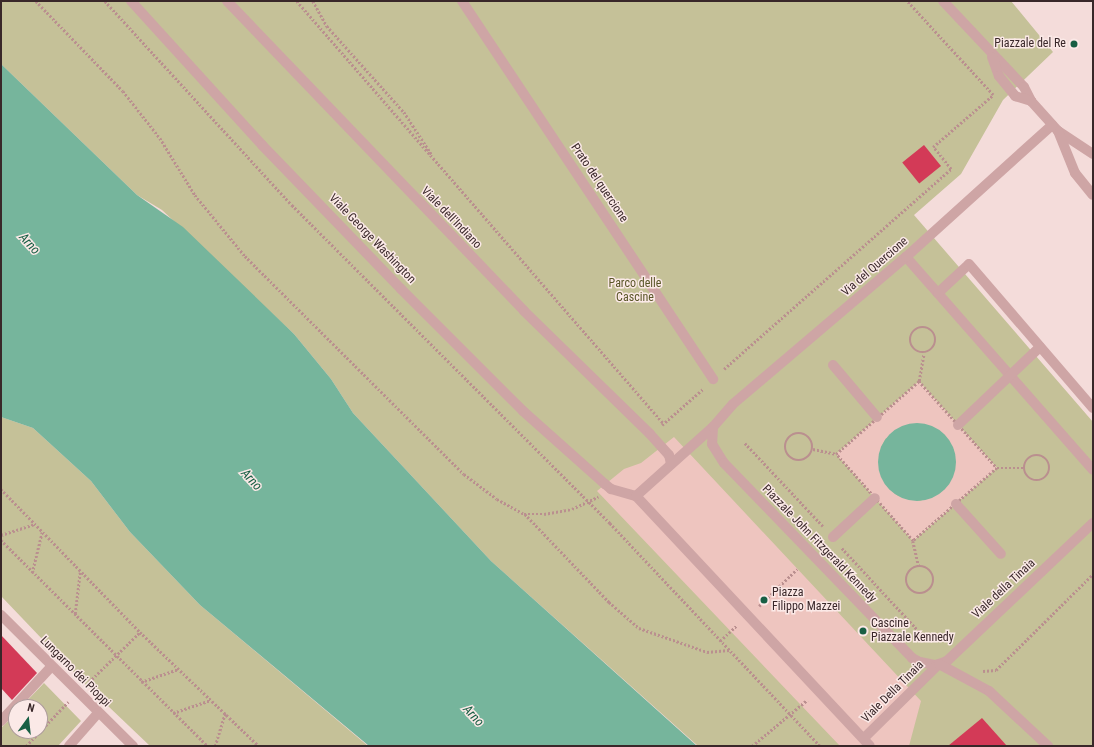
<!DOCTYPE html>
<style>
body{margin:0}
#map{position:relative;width:1094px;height:747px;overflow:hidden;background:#f4dcda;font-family:"Roboto Condensed",sans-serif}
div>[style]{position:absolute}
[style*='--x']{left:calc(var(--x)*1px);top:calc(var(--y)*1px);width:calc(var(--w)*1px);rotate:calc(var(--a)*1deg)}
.green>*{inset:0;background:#c5c198}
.plaza>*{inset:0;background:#eec5bf}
.water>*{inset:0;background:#76b59c}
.round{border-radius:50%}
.building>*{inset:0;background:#d33a57;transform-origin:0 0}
.path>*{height:2.5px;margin-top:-1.25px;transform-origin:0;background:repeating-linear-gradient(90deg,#ba8f8f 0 2px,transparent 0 4px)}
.path>.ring{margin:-1.25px;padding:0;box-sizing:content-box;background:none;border:2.5px solid #ba8f8f;border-radius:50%}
.minor>*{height:10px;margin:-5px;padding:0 5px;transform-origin:5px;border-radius:5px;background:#cea5a5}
.dots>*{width:11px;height:11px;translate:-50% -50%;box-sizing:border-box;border:2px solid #fbe9e7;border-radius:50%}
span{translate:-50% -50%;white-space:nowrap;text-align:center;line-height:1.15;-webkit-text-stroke:3px #fbe9e7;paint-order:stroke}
.poi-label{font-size:12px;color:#392729}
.right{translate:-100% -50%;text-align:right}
.left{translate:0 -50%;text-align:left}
.street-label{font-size:12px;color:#392729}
.park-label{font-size:12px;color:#5a5628}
.water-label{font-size:13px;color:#185f44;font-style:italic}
.frame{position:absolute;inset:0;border:2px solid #392729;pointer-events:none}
.north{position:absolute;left:8px;top:699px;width:40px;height:40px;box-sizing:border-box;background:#fbe9e7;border:1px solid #ad9b9b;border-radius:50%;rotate:15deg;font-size:11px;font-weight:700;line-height:16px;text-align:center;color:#392729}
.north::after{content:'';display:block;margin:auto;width:14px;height:18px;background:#185f44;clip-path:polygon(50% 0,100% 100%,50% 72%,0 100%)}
</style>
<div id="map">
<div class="green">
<div style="clip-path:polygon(1px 1px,1011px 1px,1053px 52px,1003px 100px,961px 174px,914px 215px,1093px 422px,1093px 746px,698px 746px,491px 561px,353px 413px,331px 379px,294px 334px,162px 210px,137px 195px,1px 64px)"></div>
<div style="clip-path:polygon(1px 417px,33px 428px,91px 481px,130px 532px,200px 605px,368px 746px,150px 746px,86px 685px,1px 596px)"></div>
<div style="clip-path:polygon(44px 683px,81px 721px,58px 746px,1px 746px,1px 728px,16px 713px,16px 731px,40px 731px,40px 707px,21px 707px)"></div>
</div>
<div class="plaza">
<div style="clip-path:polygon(evenodd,919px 381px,997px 468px,913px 541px,836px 454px,919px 381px,886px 438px,954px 449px,954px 473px,941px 492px,920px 501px,898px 496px,889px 489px,879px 469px,881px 447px,886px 438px)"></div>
<div style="clip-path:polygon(674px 437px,921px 701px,909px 746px,840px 746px,597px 491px,624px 469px,641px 463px)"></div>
</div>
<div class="water">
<div style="clip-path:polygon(1px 64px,137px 195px,183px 227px,294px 334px,331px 379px,353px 413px,491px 561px,697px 746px,369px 746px,200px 605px,130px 532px,91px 481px,33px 428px,1px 417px)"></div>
<div class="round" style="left:878px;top:423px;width:78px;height:78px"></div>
</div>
<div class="building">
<div style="left:924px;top:145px;width:27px;height:28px;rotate:51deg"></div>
<div style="clip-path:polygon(1px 635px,37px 673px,12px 700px,1px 688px)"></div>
<div style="clip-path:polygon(982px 718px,1007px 746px,948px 746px)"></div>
</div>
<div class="path">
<div style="--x:36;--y:1;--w:125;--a:46"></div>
<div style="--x:123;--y:91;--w:60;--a:51.8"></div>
<div style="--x:160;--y:138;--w:67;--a:58.4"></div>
<div style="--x:195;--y:195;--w:79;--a:50.7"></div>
<div style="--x:245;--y:256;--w:309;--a:44.9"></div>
<div style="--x:464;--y:474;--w:41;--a:37.1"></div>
<div style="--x:497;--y:499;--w:31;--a:29"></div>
<div style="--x:524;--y:514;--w:20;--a:0"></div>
<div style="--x:544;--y:514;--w:28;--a:-10"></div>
<div style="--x:572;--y:509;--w:29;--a:-25"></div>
<div style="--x:105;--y:1;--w:277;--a:47.5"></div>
<div style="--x:292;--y:205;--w:450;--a:45"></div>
<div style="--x:610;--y:523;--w:306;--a:46.7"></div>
<div style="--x:297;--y:1;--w:560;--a:49.05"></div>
<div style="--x:313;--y:1;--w:29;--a:61"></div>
<div style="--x:327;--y:26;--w:115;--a:48.2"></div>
<div style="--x:404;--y:112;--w:51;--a:56.9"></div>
<div class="ring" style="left:910px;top:327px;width:23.5px;height:23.5px"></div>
<div style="--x:724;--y:369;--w:303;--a:-41.4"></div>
<div style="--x:951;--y:169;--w:28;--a:-129"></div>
<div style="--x:933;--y:147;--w:79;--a:-40.9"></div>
<div style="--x:993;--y:95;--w:127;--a:-132.5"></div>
<div style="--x:919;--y:381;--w:117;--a:48.1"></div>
<div style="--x:997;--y:468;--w:111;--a:139"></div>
<div style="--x:913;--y:541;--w:116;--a:-131.5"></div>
<div style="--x:836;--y:454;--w:111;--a:-41.3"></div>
<div style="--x:919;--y:381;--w:27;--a:-80"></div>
<div style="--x:662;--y:425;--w:55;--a:-41.3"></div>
<div class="ring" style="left:785px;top:433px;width:25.5px;height:25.5px"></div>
<div style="--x:745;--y:443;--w:114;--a:46.8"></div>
<div style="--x:813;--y:449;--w:24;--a:12"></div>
<div class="ring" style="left:1024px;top:455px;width:23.5px;height:23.5px"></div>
<div style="--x:997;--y:468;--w:27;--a:0"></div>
<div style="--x:1;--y:489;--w:199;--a:45.8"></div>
<div style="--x:140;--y:632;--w:165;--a:43.8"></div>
<div style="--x:525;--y:514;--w:122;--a:46.3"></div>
<div style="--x:609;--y:602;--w:40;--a:41"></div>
<div style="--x:639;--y:628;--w:72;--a:19.4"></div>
<div style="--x:707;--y:652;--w:22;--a:-5"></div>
<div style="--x:1;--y:535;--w:36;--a:-18"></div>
<div style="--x:1;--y:540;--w:292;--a:44.9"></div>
<div style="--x:913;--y:541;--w:27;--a:77"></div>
<div style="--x:842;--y:548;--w:121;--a:47.3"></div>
<div class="ring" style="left:906px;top:566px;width:25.5px;height:25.5px"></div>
<div style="--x:32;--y:573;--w:42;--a:-76.3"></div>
<div style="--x:759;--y:606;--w:53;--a:-44.2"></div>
<div style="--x:75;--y:614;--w:42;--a:-83.2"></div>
<div style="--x:720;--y:641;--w:23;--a:-43"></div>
<div style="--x:983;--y:671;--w:13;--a:-4"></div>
<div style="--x:996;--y:670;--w:136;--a:-44.7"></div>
<div style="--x:89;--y:682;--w:71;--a:-44.4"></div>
<div style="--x:141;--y:682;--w:39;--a:-19"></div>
<div style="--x:173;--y:713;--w:40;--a:-18.9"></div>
<div style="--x:26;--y:746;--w:61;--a:-46.3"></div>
<div style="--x:215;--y:746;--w:34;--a:-73"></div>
<div style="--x:752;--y:746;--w:72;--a:-39.9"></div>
</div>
<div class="minor">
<div style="--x:131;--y:1;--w:195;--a:47.7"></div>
<div style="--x:262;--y:145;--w:200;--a:46"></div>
<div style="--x:401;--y:289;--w:173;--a:45"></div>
<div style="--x:523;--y:411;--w:110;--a:41.7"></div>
<div style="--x:605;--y:484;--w:8;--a:40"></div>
<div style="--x:611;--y:489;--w:26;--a:16"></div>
<div style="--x:636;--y:496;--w:342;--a:46.9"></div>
<div style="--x:227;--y:1;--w:429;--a:46.2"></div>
<div style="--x:524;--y:311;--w:176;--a:44.3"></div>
<div style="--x:650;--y:434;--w:28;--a:48"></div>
<div style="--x:669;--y:455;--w:9;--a:77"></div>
<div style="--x:462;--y:1;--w:454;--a:56.4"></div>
<div style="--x:943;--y:1;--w:118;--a:46.7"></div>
<div style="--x:1024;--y:87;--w:16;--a:63"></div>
<div style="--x:1031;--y:101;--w:40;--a:48"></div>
<div style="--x:1058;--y:131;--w:42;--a:33.3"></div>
<div style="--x:992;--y:57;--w:20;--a:70"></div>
<div style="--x:999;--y:76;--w:26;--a:51"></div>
<div style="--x:1015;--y:96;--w:17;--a:17"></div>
<div style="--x:1058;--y:131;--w:45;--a:68"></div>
<div style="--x:1075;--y:173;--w:28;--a:51"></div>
<div style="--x:906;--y:257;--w:283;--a:48.7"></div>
<div style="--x:938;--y:293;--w:42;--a:-43.1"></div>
<div style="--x:969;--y:264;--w:190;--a:49.3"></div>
<div style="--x:833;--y:365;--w:68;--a:49.8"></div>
<div style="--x:958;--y:425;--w:113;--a:-43.6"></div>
<div style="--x:713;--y:427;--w:17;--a:93"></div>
<div style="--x:712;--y:444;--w:22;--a:58"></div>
<div style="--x:724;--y:463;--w:271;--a:46"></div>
<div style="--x:912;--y:658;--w:9;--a:27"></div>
<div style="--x:920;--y:662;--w:16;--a:11"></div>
<div style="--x:936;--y:665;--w:12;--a:-20"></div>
<div style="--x:947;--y:661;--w:201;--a:-43.4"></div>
<div style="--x:636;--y:496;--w:103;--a:-41.9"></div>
<div style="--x:713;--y:427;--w:30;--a:-49"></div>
<div style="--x:733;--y:404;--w:227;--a:-40.4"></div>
<div style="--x:906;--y:257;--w:197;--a:-42.1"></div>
<div style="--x:956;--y:504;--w:67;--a:48"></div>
<div style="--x:833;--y:537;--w:57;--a:-42.9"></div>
<div style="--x:1;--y:615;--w:186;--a:44.8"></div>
<div style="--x:1;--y:721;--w:74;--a:-47.2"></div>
<div style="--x:864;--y:738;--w:105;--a:-44.6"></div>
<div style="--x:939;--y:664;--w:57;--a:28.4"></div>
<div style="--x:989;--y:691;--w:81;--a:43"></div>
<div style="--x:69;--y:746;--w:44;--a:-48.7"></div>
</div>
<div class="dots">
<div style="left:1074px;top:44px;background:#185f44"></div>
<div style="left:764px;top:600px;background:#185f44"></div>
<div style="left:863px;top:631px;background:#185f44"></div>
</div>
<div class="poi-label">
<span class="right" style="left:1066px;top:44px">Piazzale del Re</span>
<span class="left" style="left:772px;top:600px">Piazza<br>Filippo Mazzei</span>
<span class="left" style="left:871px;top:631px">Cascine<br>Piazzale Kennedy</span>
</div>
<div class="street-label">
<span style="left:599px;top:183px;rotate:56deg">Prato del quercione</span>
<span style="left:451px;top:218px;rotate:46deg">Viale dell'Indiano</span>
<span style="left:372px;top:239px;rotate:46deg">Viale George Washington</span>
<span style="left:875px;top:267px;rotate:-41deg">Via del Quercione</span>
<span style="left:819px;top:544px;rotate:46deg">Piazzale John Fitzgerald Kennedy</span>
<span style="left:1004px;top:589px;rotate:-43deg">Viale della Tinaia</span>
<span style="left:75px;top:672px;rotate:45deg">Lungarno dei Pioppi</span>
<span style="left:893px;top:692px;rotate:-45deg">Viale Della Tinaia</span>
</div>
<div class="park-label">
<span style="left:635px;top:291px">Parco delle<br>Cascine</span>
</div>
<div class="water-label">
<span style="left:29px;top:244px;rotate:47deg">Arno</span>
<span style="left:251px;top:480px;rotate:47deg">Arno</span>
<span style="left:473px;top:716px;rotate:47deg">Arno</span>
</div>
<div class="frame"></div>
<div class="north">N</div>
</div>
